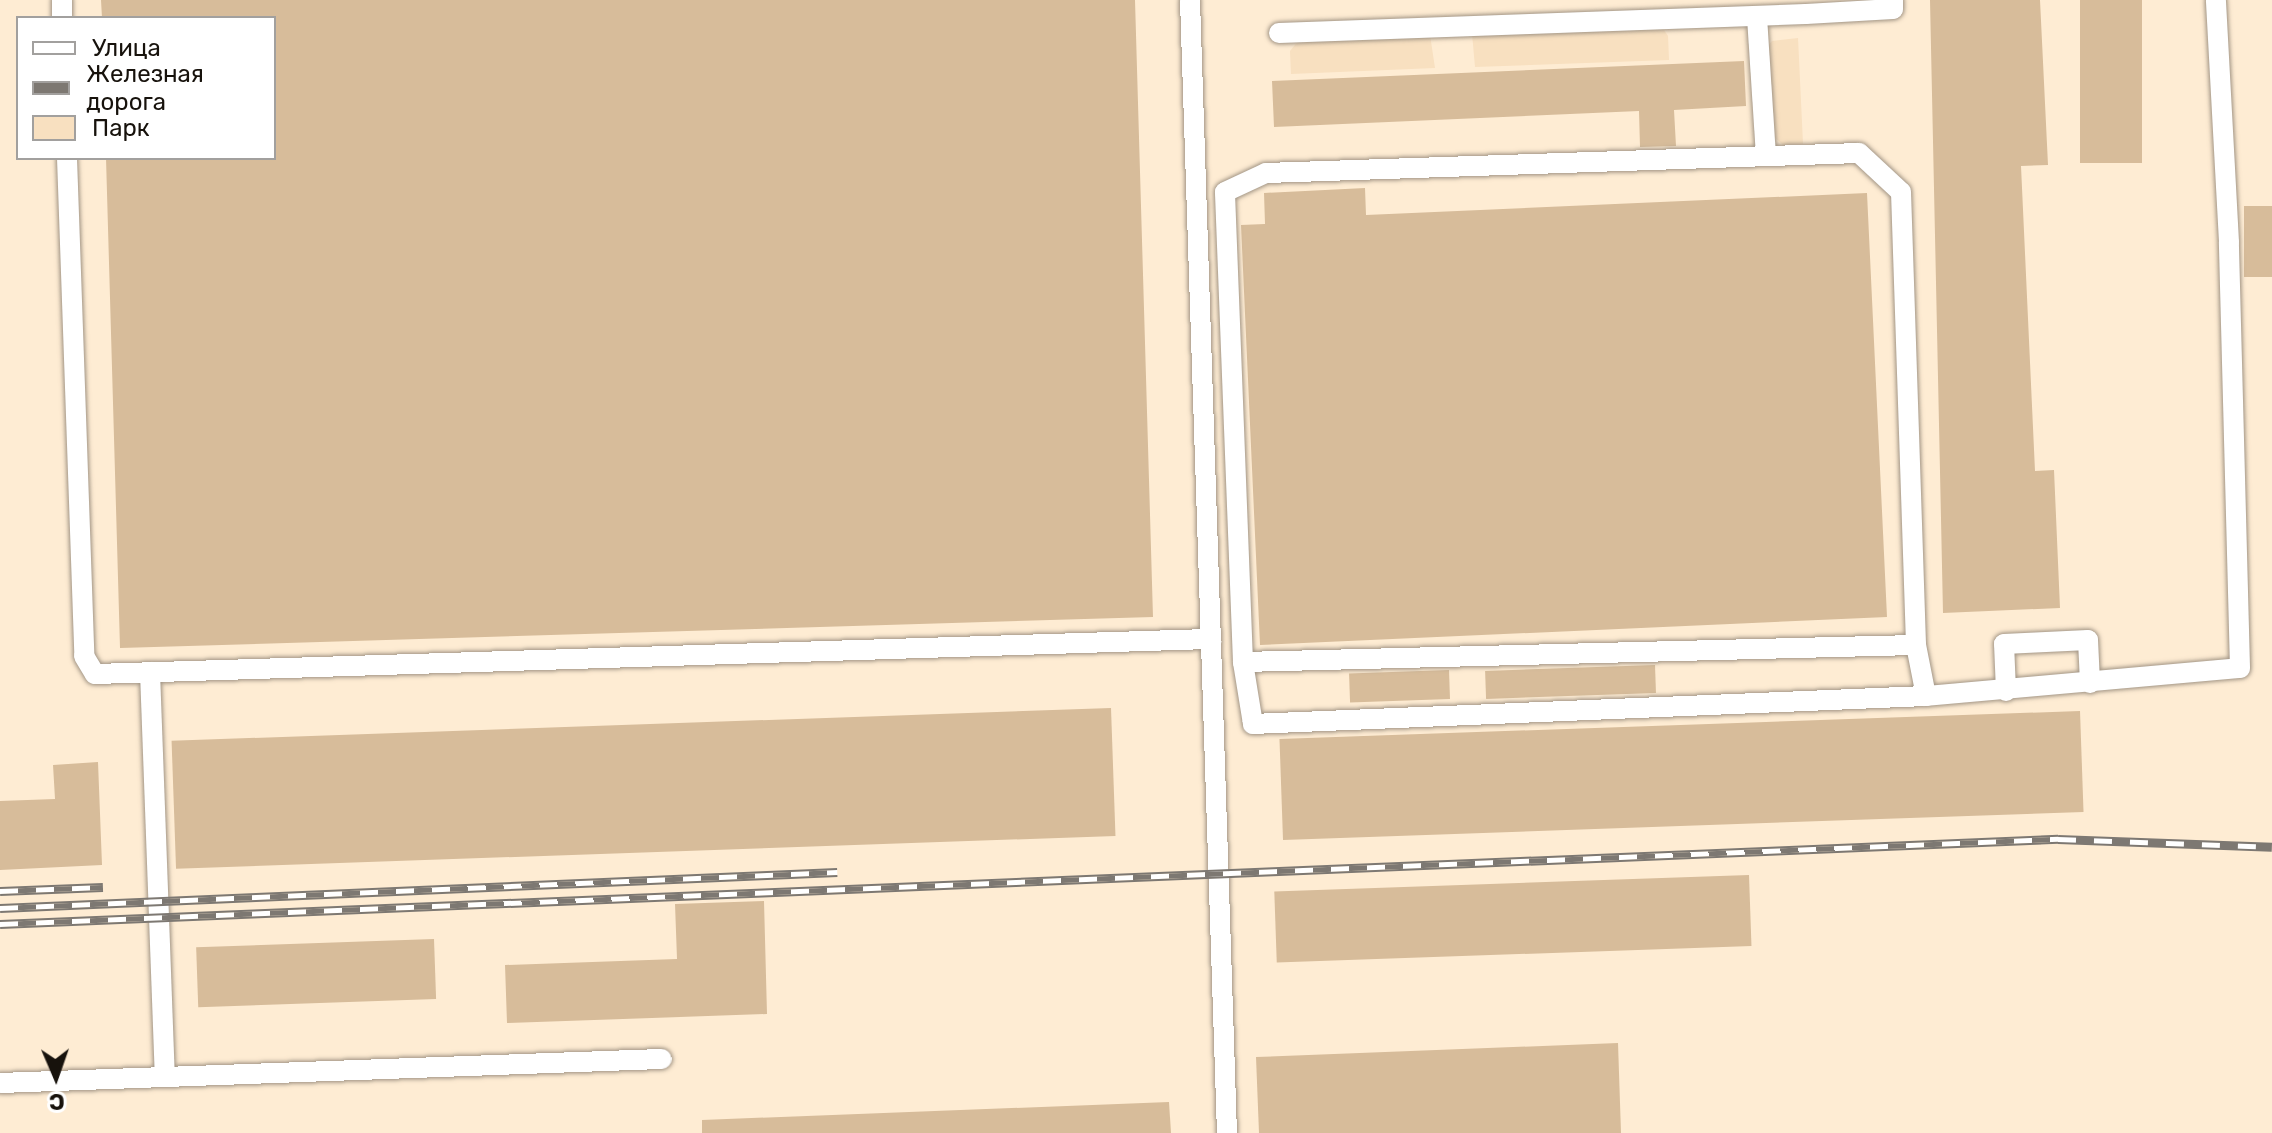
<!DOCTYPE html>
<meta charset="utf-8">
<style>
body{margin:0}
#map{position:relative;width:2272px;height:1133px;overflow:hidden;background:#fef9f2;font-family:Rubik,sans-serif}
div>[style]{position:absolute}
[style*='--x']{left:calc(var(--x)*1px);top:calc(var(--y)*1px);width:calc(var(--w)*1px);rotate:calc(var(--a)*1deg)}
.built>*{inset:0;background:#feecd3}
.green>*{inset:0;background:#f8e0c0}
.building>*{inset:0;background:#d7bc9a;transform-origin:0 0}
.roads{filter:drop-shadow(0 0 2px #a29585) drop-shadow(0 0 2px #a29585)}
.minor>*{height:20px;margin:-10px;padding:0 10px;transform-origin:10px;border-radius:10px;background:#fff}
.rail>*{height:9px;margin-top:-4.5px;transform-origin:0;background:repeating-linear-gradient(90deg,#fff 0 18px,#7d7872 0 36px);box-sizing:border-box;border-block:2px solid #7d7872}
span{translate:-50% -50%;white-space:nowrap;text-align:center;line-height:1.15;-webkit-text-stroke:6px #fff;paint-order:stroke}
.legend{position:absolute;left:16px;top:16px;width:260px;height:144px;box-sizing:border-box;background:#fff;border:2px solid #a2a09e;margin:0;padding:10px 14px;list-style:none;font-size:24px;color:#17120c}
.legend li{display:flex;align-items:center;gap:16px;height:40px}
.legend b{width:40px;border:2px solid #a2a09e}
.north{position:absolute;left:16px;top:1037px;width:80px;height:80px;-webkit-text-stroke:6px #fff;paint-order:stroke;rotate:178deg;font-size:22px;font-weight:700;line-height:32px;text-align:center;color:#17120c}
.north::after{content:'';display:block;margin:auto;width:28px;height:36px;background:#17120c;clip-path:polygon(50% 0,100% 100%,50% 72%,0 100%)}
</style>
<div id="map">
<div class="built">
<div style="clip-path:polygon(evenodd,0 0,2272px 0,2272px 1133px,0 1133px,0 0,18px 18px,274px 18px,274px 158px,18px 158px,18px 18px)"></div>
</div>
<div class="green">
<div style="clip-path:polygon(1662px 27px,1668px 36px,1669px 60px,1475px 67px,1472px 33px)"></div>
<div style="clip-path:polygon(1430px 35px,1435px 68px,1291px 74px,1290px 51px,1299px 40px)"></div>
<div style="clip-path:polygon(1798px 38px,1803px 144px,1783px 145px,1772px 135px,1766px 48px,1772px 41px)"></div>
</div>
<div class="building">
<div style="clip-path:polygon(101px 0,1135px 0,1153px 617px,120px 648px,106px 158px,274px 158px,274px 18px,102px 18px)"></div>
<div style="clip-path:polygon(1930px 0,2040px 0,2048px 165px,2021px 166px,2035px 471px,2054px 470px,2060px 608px,1943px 613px)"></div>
<div style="left:2080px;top:0;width:62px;height:163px"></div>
<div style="clip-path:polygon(1744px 61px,1746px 106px,1674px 110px,1676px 146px,1640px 147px,1639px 111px,1274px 127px,1272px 81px)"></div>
<div style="clip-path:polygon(1365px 188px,1366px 215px,1867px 193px,1887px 617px,1260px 645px,1241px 225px,1265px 224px,1264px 193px)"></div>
<div style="left:2272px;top:206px;width:71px;height:28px;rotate:90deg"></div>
<div style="left:1655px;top:665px;width:28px;height:170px;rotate:88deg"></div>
<div style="left:1449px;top:670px;width:29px;height:100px;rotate:88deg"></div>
<div style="left:1111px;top:708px;width:128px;height:940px;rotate:88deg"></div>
<div style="left:2080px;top:711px;width:101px;height:801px;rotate:88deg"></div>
<div style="clip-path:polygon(98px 762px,102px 865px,0 870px,0 801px,55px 799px,53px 765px)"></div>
<div style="left:1749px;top:875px;width:71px;height:475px;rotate:88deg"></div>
<div style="clip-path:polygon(764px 901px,767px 1014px,507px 1023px,505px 965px,677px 959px,675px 904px)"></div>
<div style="left:434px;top:939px;width:60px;height:238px;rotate:88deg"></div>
<div style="clip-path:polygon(1618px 1043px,1621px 1133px,1259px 1133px,1256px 1057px)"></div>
<div style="clip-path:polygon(1169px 1102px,1171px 1133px,702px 1133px,702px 1120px)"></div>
</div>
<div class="roads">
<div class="minor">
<div style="--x:62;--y:0;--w:18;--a:90"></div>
<div style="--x:1190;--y:0;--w:1134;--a:88.13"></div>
<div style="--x:1757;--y:17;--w:139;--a:86.3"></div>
<div style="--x:1279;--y:33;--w:527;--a:-2.06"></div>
<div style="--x:1806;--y:14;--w:87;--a:-3.3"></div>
<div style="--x:1893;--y:9;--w:9;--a:-90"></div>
<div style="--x:67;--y:158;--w:498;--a:88"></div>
<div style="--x:84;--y:656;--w:21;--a:59"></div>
<div style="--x:95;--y:674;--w:1117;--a:-1.8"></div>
<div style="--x:1243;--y:662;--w:673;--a:-1.45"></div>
<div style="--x:150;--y:672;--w:405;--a:87.9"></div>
<div style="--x:2006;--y:691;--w:47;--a:-92.4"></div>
<div style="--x:2004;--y:644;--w:84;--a:-2.7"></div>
<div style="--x:2088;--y:640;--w:43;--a:87.3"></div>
<div style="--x:1926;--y:696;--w:674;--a:177.62"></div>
<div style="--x:1253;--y:724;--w:63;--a:-99.2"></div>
<div style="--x:1243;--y:662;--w:470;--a:-92.2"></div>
<div style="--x:1225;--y:192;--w:45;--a:-24.9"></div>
<div style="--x:1266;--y:173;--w:593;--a:-1.93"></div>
<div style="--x:1859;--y:153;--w:57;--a:42.9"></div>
<div style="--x:1901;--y:192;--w:453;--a:88.1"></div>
<div style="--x:1916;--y:645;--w:52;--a:78.9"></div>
<div style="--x:1926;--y:696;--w:315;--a:-5.1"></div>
<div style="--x:2240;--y:668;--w:426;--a:-91.5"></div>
<div style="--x:2229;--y:242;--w:242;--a:-93.1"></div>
<div style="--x:0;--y:1083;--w:662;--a:-2.08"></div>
</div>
</div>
<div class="rail">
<div style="--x:0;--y:891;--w:103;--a:-2.2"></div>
<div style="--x:0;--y:908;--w:838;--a:-2.46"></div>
<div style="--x:0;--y:924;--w:2060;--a:-2.37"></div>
<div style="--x:2058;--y:839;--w:214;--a:2.1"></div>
</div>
<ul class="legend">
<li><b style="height:10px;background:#fff"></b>Улица</li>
<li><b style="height:10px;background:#7d7872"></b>Железная дорога</li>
<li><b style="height:22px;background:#f8e0c0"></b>Парк</li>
</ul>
<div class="north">С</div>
</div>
